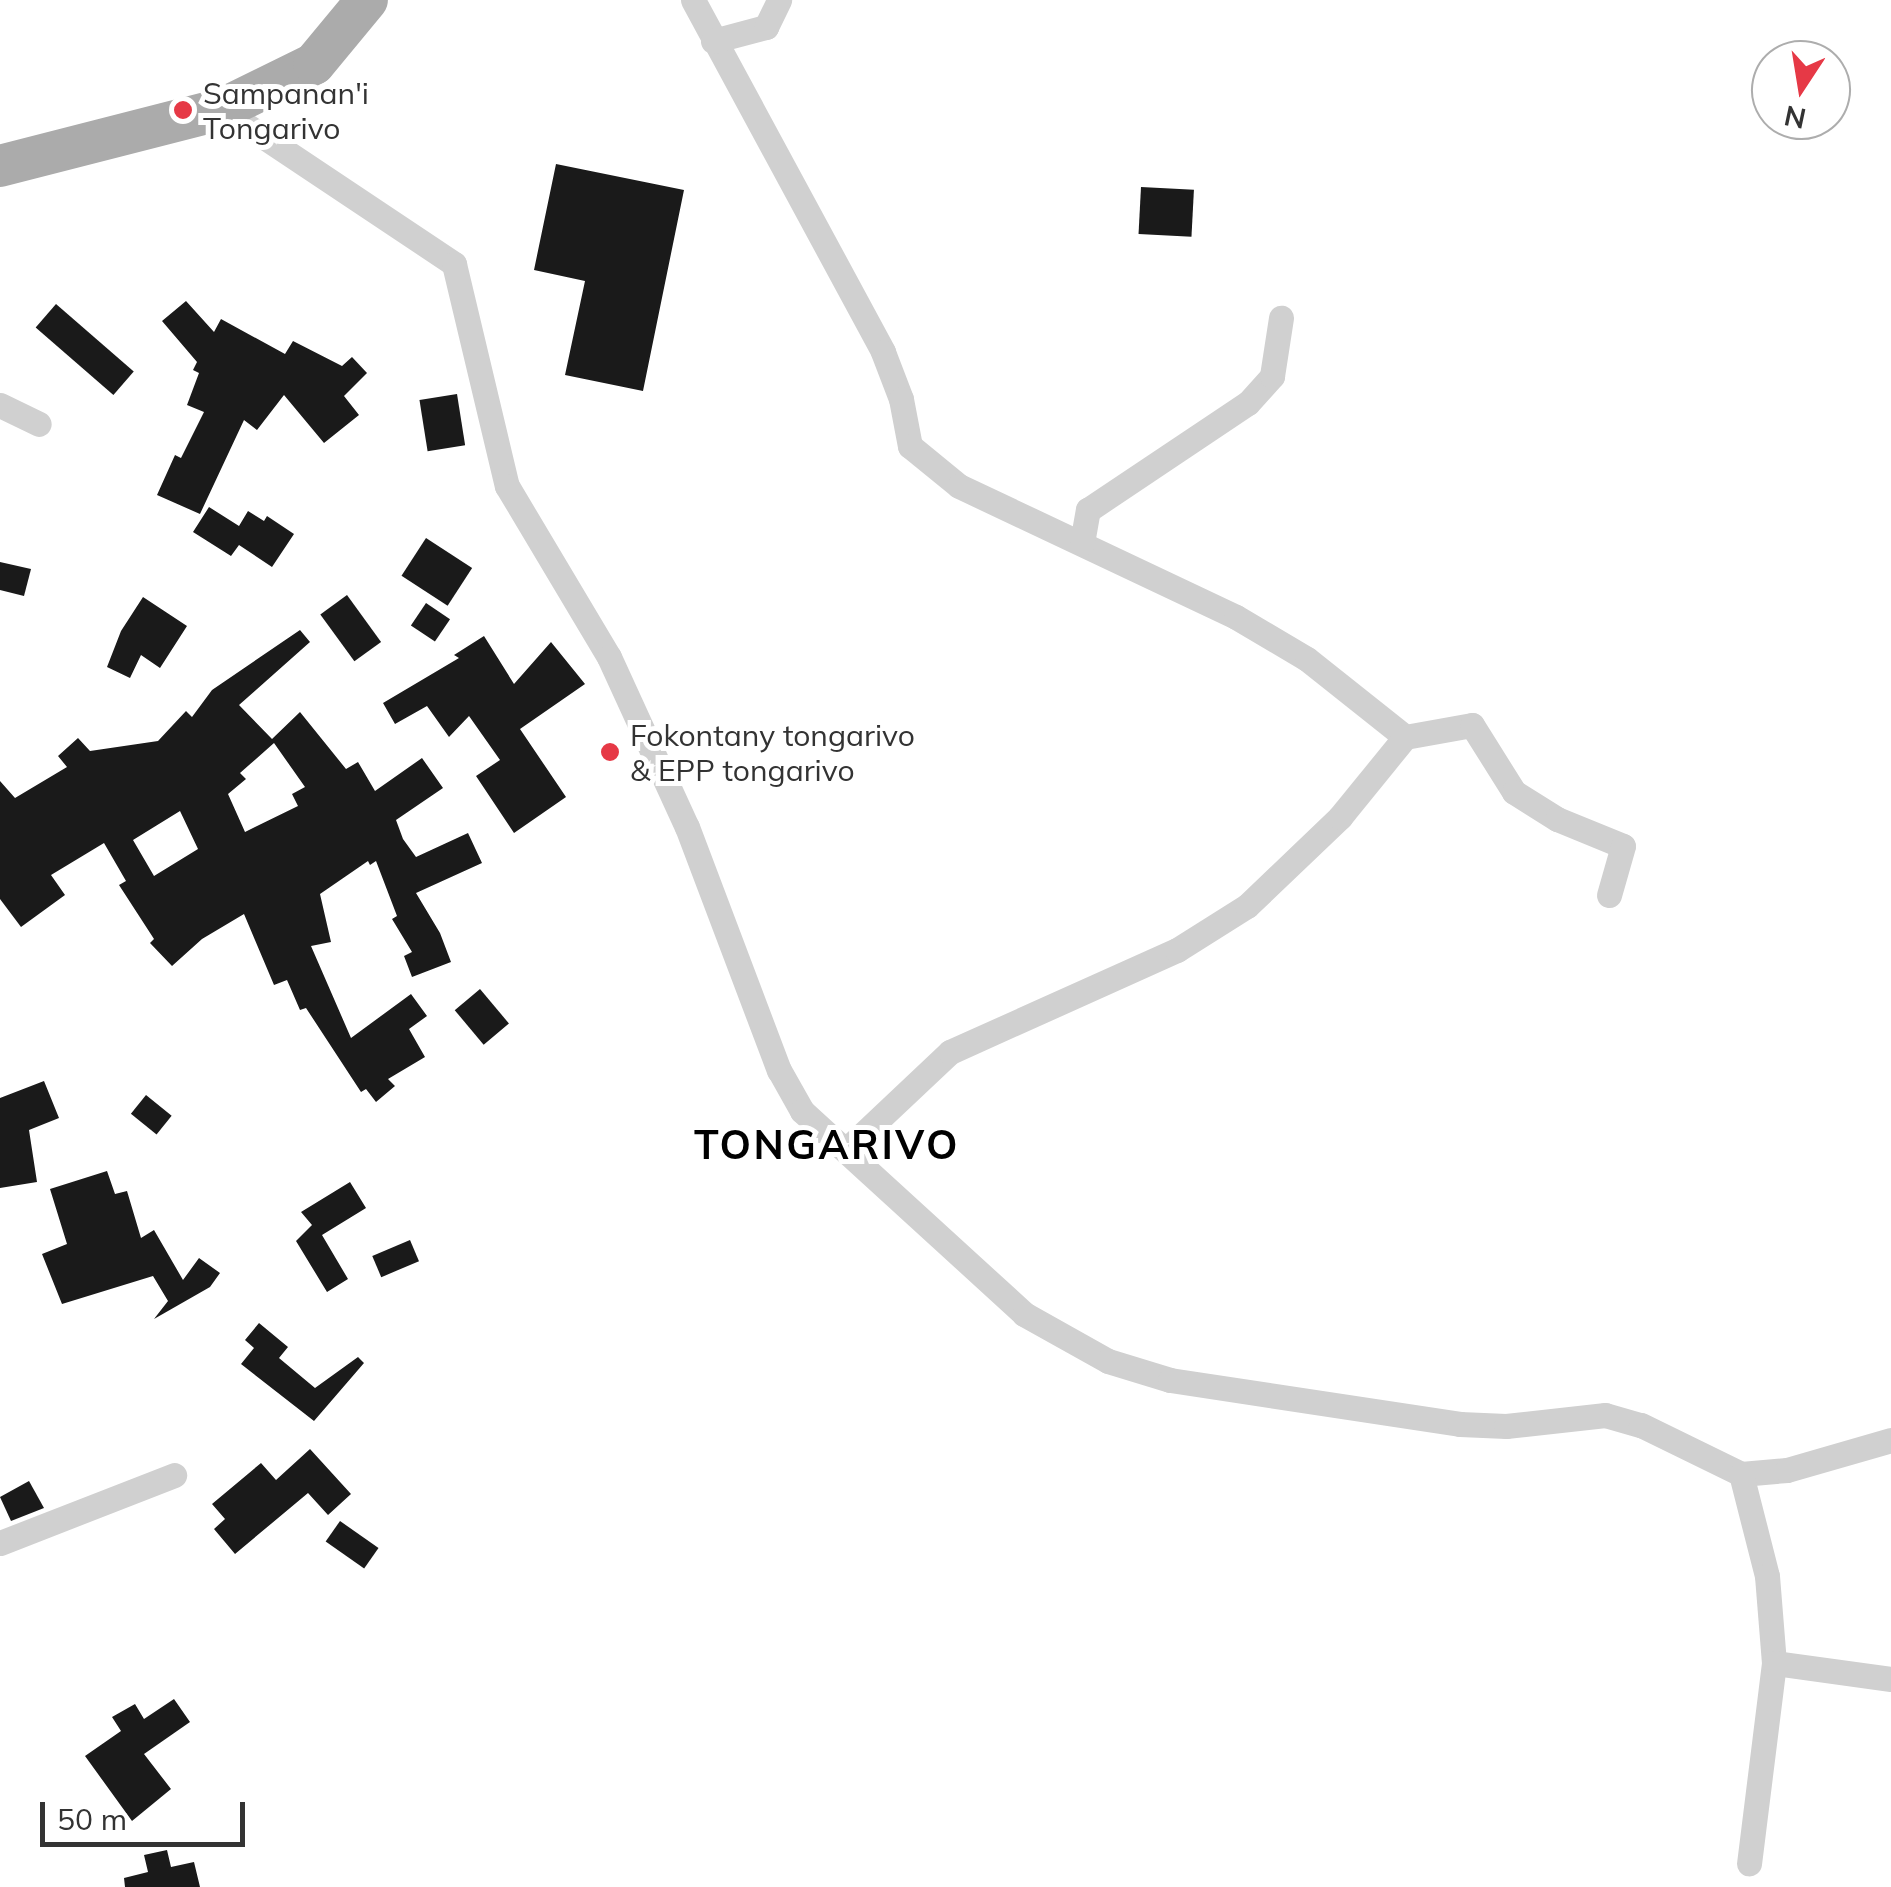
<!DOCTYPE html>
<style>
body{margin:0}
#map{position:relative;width:1891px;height:1887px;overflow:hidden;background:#fff;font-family:Mulish,sans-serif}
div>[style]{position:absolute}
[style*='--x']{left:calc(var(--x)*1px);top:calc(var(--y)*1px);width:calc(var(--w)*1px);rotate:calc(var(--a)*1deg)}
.building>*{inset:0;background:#1a1a1a;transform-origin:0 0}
.street>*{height:25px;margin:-12.5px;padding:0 12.5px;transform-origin:12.5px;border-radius:12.5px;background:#d0d0d0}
.primary>*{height:42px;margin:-21px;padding:0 21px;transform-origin:21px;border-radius:21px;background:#ababab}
.dots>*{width:28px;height:28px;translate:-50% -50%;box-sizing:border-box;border:5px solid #fff;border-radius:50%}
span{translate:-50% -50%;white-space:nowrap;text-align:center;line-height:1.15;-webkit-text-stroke:10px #fff;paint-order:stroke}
.poi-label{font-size:30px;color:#333}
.left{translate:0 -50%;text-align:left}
.district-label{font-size:40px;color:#000;font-weight:700;letter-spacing:2.5px}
.north{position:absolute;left:1751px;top:40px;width:100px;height:100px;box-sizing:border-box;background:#fff;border:2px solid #adadad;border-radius:50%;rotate:192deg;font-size:28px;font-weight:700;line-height:40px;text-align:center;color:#333}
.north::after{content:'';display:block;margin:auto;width:35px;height:45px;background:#e63946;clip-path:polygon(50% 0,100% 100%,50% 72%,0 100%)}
.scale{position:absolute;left:40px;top:1802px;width:205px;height:45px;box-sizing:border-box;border:5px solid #333;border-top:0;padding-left:12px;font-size:30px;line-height:35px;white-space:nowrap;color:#333;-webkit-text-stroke:8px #fff;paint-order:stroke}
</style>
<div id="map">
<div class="building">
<div style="clip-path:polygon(556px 164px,684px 190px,643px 391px,565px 375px,585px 281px,534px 270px)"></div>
<div style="left:1141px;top:187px;width:53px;height:47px;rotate:3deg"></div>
<div style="clip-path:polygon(186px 301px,214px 332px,221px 319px,285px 354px,293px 341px,342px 366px,352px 357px,367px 373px,344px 396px,359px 415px,324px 443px,284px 395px,257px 430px,244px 420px,200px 514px,157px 495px,175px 455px,181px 458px,204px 412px,187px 405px,199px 373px,193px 370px,197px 362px,162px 321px)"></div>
<div style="left:56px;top:304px;width:103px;height:31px;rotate:41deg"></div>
<div style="left:457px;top:394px;width:52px;height:38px;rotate:81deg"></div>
<div style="clip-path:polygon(209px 507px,239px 526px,248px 511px,264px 521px,267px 516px,294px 534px,272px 567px,239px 545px,231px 556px,193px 532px)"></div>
<div style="left:426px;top:538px;width:55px;height:45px;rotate:33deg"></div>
<div style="clip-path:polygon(0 562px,31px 569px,24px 596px,0 590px)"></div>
<div style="left:347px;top:595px;width:58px;height:33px;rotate:54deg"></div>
<div style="clip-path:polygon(143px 597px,187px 626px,160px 668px,141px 655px,130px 678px,107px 667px,121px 631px)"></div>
<div style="left:426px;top:603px;width:29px;height:27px;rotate:34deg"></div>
<div style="clip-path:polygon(evenodd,300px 630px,310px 642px,239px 705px,272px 739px,300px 712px,346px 769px,358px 762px,375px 791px,422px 758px,443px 788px,396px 820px,403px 839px,416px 857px,468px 833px,482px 863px,416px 893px,440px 933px,451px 962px,412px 977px,404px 956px,412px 952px,392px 919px,397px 916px,376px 861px,370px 865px,368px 861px,320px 894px,331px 942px,311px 946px,351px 1038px,411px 994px,427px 1016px,409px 1029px,425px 1057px,388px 1079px,395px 1086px,376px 1102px,366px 1089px,361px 1092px,306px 1008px,300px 1010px,287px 980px,274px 985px,244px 914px,202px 939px,172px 966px,150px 943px,154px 939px,119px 885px,126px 881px,104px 843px,51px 875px,65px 895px,21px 927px,0 899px,0 781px,15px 798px,67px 767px,58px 756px,78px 738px,90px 751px,158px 741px,186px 711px,192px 717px,212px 690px,300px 630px,274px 743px,305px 787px,292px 794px,298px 806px,245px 832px,228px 794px,246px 779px,240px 773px,274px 743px,300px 630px,180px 811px,198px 849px,154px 876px,133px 840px,180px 811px)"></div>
<div style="clip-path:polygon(484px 636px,514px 684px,551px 642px,585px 684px,520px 729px,566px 797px,514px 833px,476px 776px,500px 760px,469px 716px,449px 737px,427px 706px,395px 724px,383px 703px,459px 658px,454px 655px)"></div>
<div style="left:480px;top:989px;width:45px;height:33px;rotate:50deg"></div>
<div style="clip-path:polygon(44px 1081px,59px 1118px,29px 1130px,37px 1182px,0 1188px,0 1098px)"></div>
<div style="left:146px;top:1095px;width:33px;height:24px;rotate:39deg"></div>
<div style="clip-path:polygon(107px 1171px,115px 1194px,127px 1191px,141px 1238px,154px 1230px,183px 1280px,199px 1258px,220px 1273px,210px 1287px,154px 1319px,168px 1301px,153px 1276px,62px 1304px,42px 1254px,67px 1244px,50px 1189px)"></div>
<div style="clip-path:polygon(350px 1182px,366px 1208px,322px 1235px,348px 1279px,327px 1292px,296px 1241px,312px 1225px,301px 1212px)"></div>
<div style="left:410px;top:1240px;width:23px;height:41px;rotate:67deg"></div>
<div style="clip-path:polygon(259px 1323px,288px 1347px,279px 1358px,315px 1388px,358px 1357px,364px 1363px,314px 1421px,241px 1364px,254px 1348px,245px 1340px)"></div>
<div style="clip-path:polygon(310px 1449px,351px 1494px,328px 1515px,308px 1493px,235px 1554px,214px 1529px,225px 1519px,212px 1504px,261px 1463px,276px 1480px)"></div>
<div style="clip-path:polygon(29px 1481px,44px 1508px,11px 1521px,0 1497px)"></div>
<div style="left:340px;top:1521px;width:47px;height:25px;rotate:35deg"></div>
<div style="clip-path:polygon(174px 1699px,190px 1722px,144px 1754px,171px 1789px,132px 1821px,85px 1756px,121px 1731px,112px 1717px,135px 1704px,144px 1719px)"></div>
<div style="clip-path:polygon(167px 1850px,171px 1867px,194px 1862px,200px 1887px,125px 1887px,124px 1878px,148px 1872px,144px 1855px)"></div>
</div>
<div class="street">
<div style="--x:693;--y:0;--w:400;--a:61.6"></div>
<div style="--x:883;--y:352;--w:50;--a:69"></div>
<div style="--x:901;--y:399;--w:48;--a:79.2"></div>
<div style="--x:910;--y:446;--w:63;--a:39.2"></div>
<div style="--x:959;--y:486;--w:306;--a:25.3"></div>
<div style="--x:1236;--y:617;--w:82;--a:30.6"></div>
<div style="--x:1307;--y:659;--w:125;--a:38.5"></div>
<div style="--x:713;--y:41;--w:55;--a:-14.8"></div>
<div style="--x:766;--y:27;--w:30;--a:-64"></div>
<div style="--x:222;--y:109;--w:279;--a:33.7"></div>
<div style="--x:454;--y:264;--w:228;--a:76.6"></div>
<div style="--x:507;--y:486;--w:199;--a:59.2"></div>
<div style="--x:609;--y:657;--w:187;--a:65.4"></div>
<div style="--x:687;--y:827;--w:260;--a:69.3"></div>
<div style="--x:779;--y:1070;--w:47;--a:60.7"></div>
<div style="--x:802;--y:1111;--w:301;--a:42.4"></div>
<div style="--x:1024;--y:1314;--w:96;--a:29.2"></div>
<div style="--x:1108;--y:1361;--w:65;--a:17"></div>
<div style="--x:1170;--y:1380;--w:293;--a:8.6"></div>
<div style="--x:1460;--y:1424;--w:46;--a:2.5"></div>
<div style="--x:1506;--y:1426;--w:100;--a:-6.3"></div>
<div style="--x:1605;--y:1415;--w:37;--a:16"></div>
<div style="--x:1641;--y:1425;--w:111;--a:26.1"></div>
<div style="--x:1741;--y:1474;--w:46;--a:-5"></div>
<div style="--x:1787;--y:1470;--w:108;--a:-16.1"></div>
<div style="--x:0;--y:405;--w:43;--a:26"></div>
<div style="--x:1082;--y:543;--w:34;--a:-80"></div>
<div style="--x:1088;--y:510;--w:192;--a:-33.8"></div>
<div style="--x:1248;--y:403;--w:36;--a:-48"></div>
<div style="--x:1272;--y:376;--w:59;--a:-81.2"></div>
<div style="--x:846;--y:1150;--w:143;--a:-43.3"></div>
<div style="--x:950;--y:1052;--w:249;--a:-24.2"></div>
<div style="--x:1177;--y:950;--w:83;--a:-32.2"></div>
<div style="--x:1247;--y:906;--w:129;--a:-43.7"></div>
<div style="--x:1340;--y:817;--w:103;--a:-50.9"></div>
<div style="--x:1405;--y:737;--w:68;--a:-10.2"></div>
<div style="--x:1472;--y:725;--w:79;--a:57.9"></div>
<div style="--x:1514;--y:792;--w:51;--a:32.1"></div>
<div style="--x:1557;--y:819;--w:71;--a:22.2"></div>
<div style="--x:1623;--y:846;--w:51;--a:105.9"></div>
<div style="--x:1741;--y:1474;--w:105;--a:75.7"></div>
<div style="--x:1767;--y:1576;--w:87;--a:85.4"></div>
<div style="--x:1774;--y:1663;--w:202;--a:97.1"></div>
<div style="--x:0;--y:1543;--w:187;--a:-21.3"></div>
<div style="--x:1774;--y:1663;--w:118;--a:7.8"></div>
</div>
<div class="primary">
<div style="--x:0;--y:166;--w:229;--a:-14.4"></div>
<div style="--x:222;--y:109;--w:102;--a:-26.1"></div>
<div style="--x:314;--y:64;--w:83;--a:-50.4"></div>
</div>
<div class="dots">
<div style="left:183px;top:110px;background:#e63946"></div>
<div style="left:610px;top:752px;background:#e63946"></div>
</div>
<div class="poi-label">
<span class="left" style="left:203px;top:110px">Sampanan'i<br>Tongarivo</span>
<span class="left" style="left:630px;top:752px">Fokontany tongarivo<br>&amp; EPP tongarivo</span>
</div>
<div class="district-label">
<span style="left:827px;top:1144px">TONGARIVO</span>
</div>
<div class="north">N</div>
<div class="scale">50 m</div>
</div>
